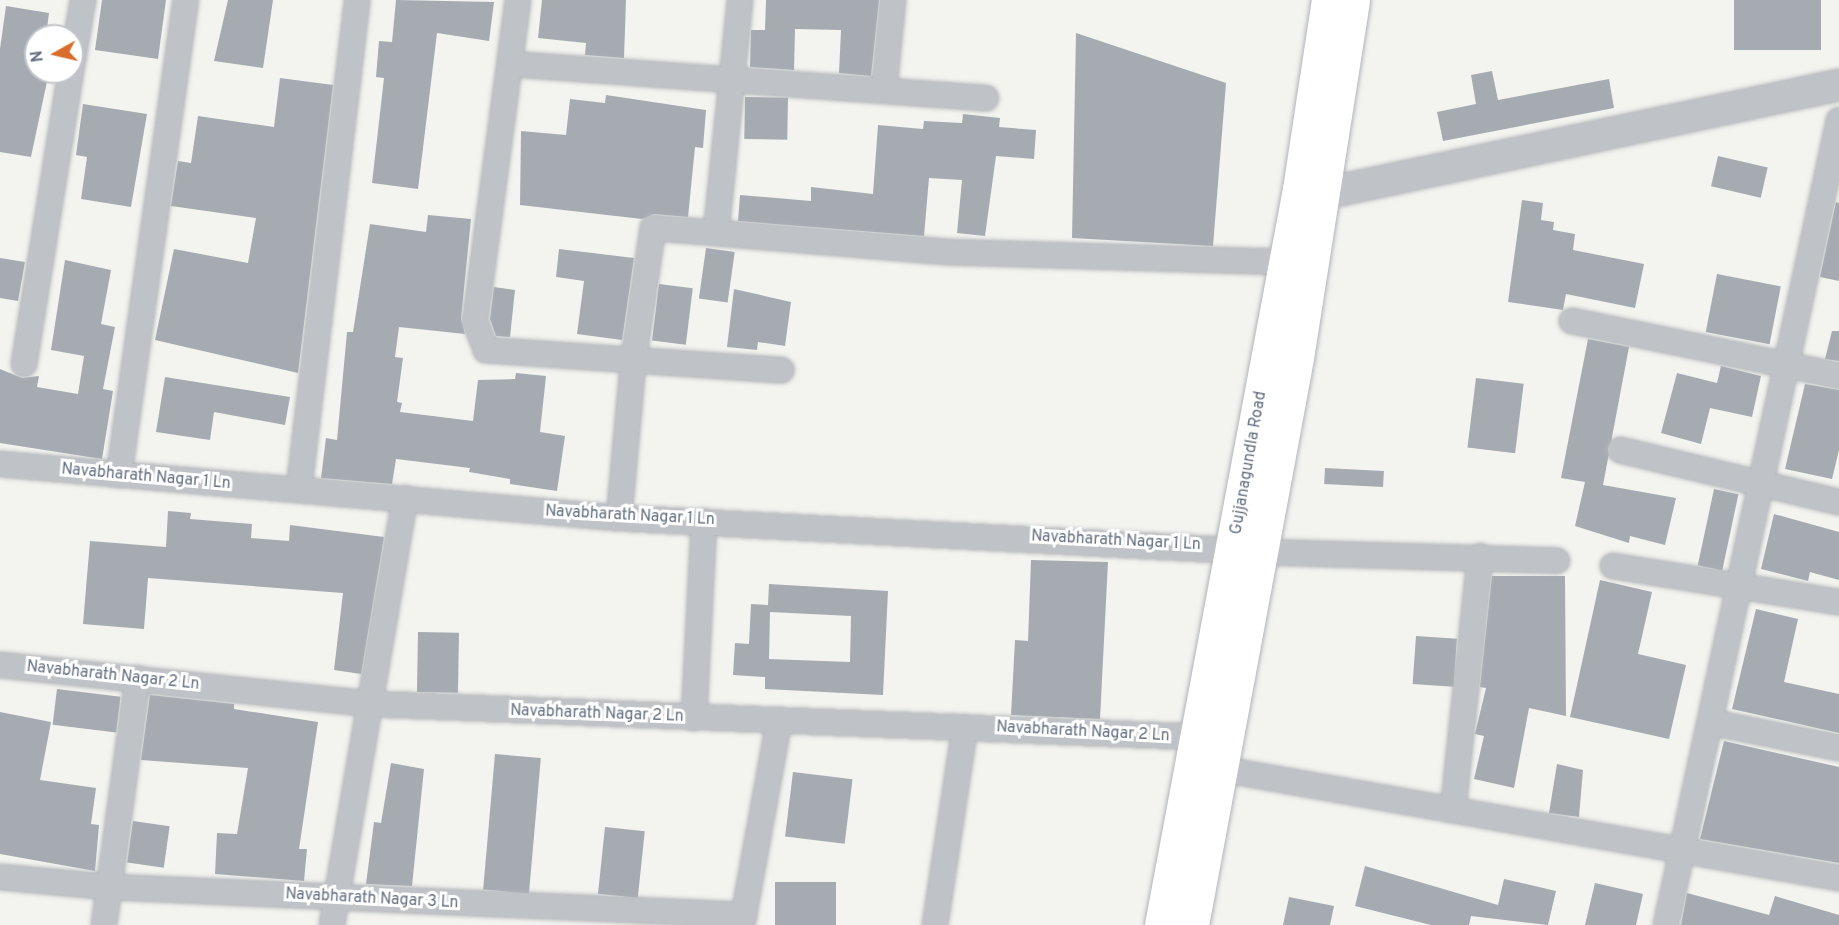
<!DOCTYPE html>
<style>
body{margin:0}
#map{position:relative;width:1839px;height:925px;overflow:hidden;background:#f3f4f0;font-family:Overpass,sans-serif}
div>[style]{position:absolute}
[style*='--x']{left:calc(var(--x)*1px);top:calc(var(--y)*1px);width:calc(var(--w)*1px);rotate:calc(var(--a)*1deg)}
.building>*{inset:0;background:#a6abb2;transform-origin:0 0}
.roads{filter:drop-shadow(0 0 2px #b1b4b8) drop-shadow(0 0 2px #b1b4b8)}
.minor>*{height:24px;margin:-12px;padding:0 12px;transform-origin:12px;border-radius:12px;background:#bfc2c6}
.tertiary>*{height:30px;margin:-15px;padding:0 15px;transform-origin:15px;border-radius:15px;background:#bfc2c6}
.primary>*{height:33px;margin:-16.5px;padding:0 16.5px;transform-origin:16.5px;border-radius:16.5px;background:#fff}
span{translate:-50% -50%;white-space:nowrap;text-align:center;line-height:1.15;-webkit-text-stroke:6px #fff;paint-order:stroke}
.street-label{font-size:16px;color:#657080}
.north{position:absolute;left:24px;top:24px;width:60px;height:60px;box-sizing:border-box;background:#fff;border:2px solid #c1c6cc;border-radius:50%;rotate:262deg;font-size:16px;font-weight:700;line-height:24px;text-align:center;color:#657080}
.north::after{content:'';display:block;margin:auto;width:21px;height:27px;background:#d96e2c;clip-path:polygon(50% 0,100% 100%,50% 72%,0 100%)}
</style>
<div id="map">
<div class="building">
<div style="clip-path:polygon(102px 0,166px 0,158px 59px,95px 50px)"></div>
<div style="clip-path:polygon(228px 0,273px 0,263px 68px,214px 61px)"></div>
<div style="clip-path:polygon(396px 0,494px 2px,489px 41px,437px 33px,418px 189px,372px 183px,384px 78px,376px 77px,379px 41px,392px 42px)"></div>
<div style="clip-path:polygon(542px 0,626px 0,624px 58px,585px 55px,586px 43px,538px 38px)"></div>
<div style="clip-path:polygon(766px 0,879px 0,871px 76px,839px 73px,841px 30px,795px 29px,794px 70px,750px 67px,751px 30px,765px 30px)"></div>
<div style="left:1734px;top:0;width:87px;height:50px"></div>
<div style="clip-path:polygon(6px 6px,49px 13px,46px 36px,36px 36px,36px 72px,49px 72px,31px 157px,0 152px,0 49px)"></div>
<div style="clip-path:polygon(1076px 33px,1226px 83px,1213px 246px,1072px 238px)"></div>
<div style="clip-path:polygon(1492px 71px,1498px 100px,1609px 79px,1614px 108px,1443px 141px,1437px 112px,1476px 104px,1471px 75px)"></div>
<div style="clip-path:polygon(280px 78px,333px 85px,298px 373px,155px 340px,174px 249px,248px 263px,256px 218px,171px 206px,178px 161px,191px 163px,198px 116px,274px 127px)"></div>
<div style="clip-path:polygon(606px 95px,706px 110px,703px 148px,695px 147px,688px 217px,654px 214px,642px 219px,520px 205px,521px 131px,566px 135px,570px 99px,605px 103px)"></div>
<div style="left:745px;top:97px;width:43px;height:42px;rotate:1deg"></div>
<div style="clip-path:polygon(83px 104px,147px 114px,131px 207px,81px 199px,87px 157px,76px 155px)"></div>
<div style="clip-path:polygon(963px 114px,1000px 118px,999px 127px,1036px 130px,1034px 159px,996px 156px,985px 236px,957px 233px,962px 180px,929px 178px,924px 236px,738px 221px,740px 195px,811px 201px,811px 187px,873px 194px,878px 125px,923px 129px,924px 121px,962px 123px)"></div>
<div style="left:1718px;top:156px;width:51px;height:31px;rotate:13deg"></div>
<div style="clip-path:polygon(1522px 200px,1543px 203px,1541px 220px,1554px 222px,1553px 230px,1575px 234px,1573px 250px,1644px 264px,1635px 308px,1566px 294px,1563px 310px,1508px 302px)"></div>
<div style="clip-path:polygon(1836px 202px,1839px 203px,1839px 281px,1820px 277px)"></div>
<div style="clip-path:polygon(428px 215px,471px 219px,461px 319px,465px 334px,399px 327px,395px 357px,403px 358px,397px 402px,402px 403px,400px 412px,473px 421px,478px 380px,515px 379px,516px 373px,546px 376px,540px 432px,565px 436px,557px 491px,510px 484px,510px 479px,469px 472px,470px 468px,396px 459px,392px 484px,321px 478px,326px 438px,337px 440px,347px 332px,353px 332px,370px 224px,426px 232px)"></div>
<div style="left:706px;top:248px;width:29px;height:51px;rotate:8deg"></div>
<div style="clip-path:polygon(559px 249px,634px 258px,622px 340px,577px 334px,584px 281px,556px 277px)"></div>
<div style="clip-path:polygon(0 258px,25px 262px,18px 301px,0 298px)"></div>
<div style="clip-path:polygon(65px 260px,111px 270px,101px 324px,115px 327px,103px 389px,113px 391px,102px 459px,0 443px,0 369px,22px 378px,39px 376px,37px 387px,78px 394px,84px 356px,51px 350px)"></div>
<div style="left:1717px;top:274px;width:65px;height:59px;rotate:11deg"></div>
<div style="left:659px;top:284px;width:34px;height:57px;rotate:7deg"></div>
<div style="clip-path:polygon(494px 287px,515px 290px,510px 337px,496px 336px,490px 319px)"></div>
<div style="clip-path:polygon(734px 289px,791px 302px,785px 346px,758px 342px,757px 350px,727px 347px)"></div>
<div style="clip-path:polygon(1832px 331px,1839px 331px,1839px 361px,1825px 359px)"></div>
<div style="clip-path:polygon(1588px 339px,1629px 347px,1603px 485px,1676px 498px,1665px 545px,1630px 536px,1629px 543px,1575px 526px,1585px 482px,1561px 478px)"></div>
<div style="clip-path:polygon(1721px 366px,1761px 376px,1752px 417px,1710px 408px,1701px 444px,1661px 433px,1677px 373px,1717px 383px)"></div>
<div style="clip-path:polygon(165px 377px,290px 397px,285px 425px,214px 412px,210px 440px,156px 432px)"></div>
<div style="left:1476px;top:378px;width:48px;height:70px;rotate:7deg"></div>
<div style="clip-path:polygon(1805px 384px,1839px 390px,1839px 450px,1832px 479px,1785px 469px)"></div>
<div style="left:1325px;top:468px;width:59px;height:16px;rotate:3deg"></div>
<div style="left:1714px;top:489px;width:25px;height:78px;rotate:12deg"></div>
<div style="clip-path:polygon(168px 511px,191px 513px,190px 519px,252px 524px,251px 538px,289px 541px,290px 525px,384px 537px,361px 674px,334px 670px,343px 593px,148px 578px,144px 629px,83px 624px,90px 541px,166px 547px)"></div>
<div style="clip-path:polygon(1774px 514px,1839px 532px,1839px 580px,1810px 572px,1808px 581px,1761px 569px)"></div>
<div style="clip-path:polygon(1031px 560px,1108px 562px,1100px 719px,1011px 715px,1015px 640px,1028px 641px)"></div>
<div style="clip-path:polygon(1492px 576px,1565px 576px,1566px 716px,1529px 708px,1514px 788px,1474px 779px,1484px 736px,1475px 734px,1486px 688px,1480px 687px)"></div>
<div style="clip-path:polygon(1600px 580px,1652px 592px,1638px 654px,1686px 665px,1669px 739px,1570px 717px)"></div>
<div style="clip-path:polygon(evenodd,769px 584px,888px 591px,883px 695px,765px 689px,765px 677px,733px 675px,735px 643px,749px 644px,751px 604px,768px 605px,769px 584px,770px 612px,851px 616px,850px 662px,769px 659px,770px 612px)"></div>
<div style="clip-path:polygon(1756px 609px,1798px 619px,1784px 682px,1839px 694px,1839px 733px,1732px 709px)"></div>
<div style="left:418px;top:632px;width:41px;height:60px;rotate:1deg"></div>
<div style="left:1416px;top:636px;width:41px;height:48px;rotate:4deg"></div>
<div style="left:57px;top:689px;width:64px;height:36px;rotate:7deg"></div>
<div style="clip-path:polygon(150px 695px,234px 704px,234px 709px,318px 722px,299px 849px,307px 849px,304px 881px,215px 874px,217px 833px,237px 834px,248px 768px,141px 760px)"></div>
<div style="clip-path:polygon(0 712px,51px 722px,40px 780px,96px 788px,91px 824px,99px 825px,95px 871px,0 854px)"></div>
<div style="clip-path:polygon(1724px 741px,1839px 767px,1839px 863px,1700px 839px)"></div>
<div style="left:495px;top:754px;width:46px;height:136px;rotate:5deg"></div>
<div style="clip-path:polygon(391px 763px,424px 769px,412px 886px,366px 884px,374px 822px,381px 823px)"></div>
<div style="clip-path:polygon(1557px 764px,1583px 770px,1579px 817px,1549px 813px)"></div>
<div style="left:793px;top:772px;width:60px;height:65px;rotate:7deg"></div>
<div style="left:133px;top:821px;width:37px;height:42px;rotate:8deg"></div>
<div style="left:605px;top:827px;width:40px;height:67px;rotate:6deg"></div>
<div style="clip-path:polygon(1365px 866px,1498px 905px,1504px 879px,1556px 891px,1548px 925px,1471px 916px,1469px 925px,1431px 925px,1355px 906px)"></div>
<div style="left:775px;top:882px;width:61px;height:43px"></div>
<div style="clip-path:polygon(1595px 883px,1643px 894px,1636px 925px,1585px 925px)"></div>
<div style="clip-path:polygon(1687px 893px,1769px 915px,1775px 896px,1839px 915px,1839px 925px,1681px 925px)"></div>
<div style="clip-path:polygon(1289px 897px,1334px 906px,1330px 925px,1283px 925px)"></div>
</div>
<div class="roads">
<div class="minor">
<div style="--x:518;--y:0;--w:324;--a:97.6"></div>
<div style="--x:475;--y:321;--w:31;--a:69"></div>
<div style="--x:486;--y:350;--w:296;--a:3.9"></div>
<div style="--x:510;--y:64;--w:477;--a:4.1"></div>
<div style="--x:72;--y:65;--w:66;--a:-80.4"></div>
<div style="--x:884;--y:90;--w:90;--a:-84.3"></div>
<div style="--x:716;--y:233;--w:232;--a:4.7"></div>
<div style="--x:947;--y:252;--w:339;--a:1.7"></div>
<div style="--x:1572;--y:321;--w:273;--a:11.6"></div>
<div style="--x:24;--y:364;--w:296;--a:-80.9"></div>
<div style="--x:1620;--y:450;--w:225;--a:13.4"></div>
<div style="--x:0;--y:464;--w:621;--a:4.99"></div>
<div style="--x:619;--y:518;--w:644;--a:3.03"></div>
<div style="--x:1262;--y:552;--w:295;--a:1.7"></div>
<div style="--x:119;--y:475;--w:480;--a:-82"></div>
<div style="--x:299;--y:489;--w:492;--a:-83.2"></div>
<div style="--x:619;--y:518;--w:156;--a:-84.8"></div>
<div style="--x:633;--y:363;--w:136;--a:-81.6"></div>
<div style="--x:653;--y:228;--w:63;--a:4.5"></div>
<div style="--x:716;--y:233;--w:234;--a:-84.1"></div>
<div style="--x:1613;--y:566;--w:229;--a:9.1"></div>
<div style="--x:0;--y:665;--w:376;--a:6"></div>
<div style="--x:374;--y:704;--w:823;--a:2.3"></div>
<div style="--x:694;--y:718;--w:197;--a:-87.1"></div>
<div style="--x:1710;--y:722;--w:132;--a:11.4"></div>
<div style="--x:1220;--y:769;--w:629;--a:9.99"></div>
<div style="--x:1453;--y:810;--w:255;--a:-83.9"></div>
<div style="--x:0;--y:877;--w:110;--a:5.2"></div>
<div style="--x:110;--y:887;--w:635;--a:2.53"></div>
<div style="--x:104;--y:925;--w:249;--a:-82.2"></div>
<div style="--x:332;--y:925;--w:433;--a:-80.3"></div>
<div style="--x:742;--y:925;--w:207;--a:-79.7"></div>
<div style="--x:935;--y:925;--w:200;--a:-81.4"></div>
<div style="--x:1666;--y:925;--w:823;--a:-77.87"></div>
</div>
<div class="tertiary">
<div style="--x:1299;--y:189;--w:42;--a:1.4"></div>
<div style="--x:1341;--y:190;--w:509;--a:-11.91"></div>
</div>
<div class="primary">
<div style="--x:1161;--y:925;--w:749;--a:-79.38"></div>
<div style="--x:1299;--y:189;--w:191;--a:-81.3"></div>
<div style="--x:1192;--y:925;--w:577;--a:-79.51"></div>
<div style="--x:1297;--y:358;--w:362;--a:-81.1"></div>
</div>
</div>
<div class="street-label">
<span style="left:1249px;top:463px;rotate:-80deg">Gujjanagundla Road</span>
<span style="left:146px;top:477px;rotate:5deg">Navabharath Nagar 1 Ln</span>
<span style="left:630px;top:516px;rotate:3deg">Navabharath Nagar 1 Ln</span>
<span style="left:1116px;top:541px;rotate:3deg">Navabharath Nagar 1 Ln</span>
<span style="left:113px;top:676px;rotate:6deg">Navabharath Nagar 2 Ln</span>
<span style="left:597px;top:714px;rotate:2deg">Navabharath Nagar 2 Ln</span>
<span style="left:1083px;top:732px;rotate:3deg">Navabharath Nagar 2 Ln</span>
<span style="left:372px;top:899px;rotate:3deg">Navabharath Nagar 3 Ln</span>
</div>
<div class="north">N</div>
</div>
